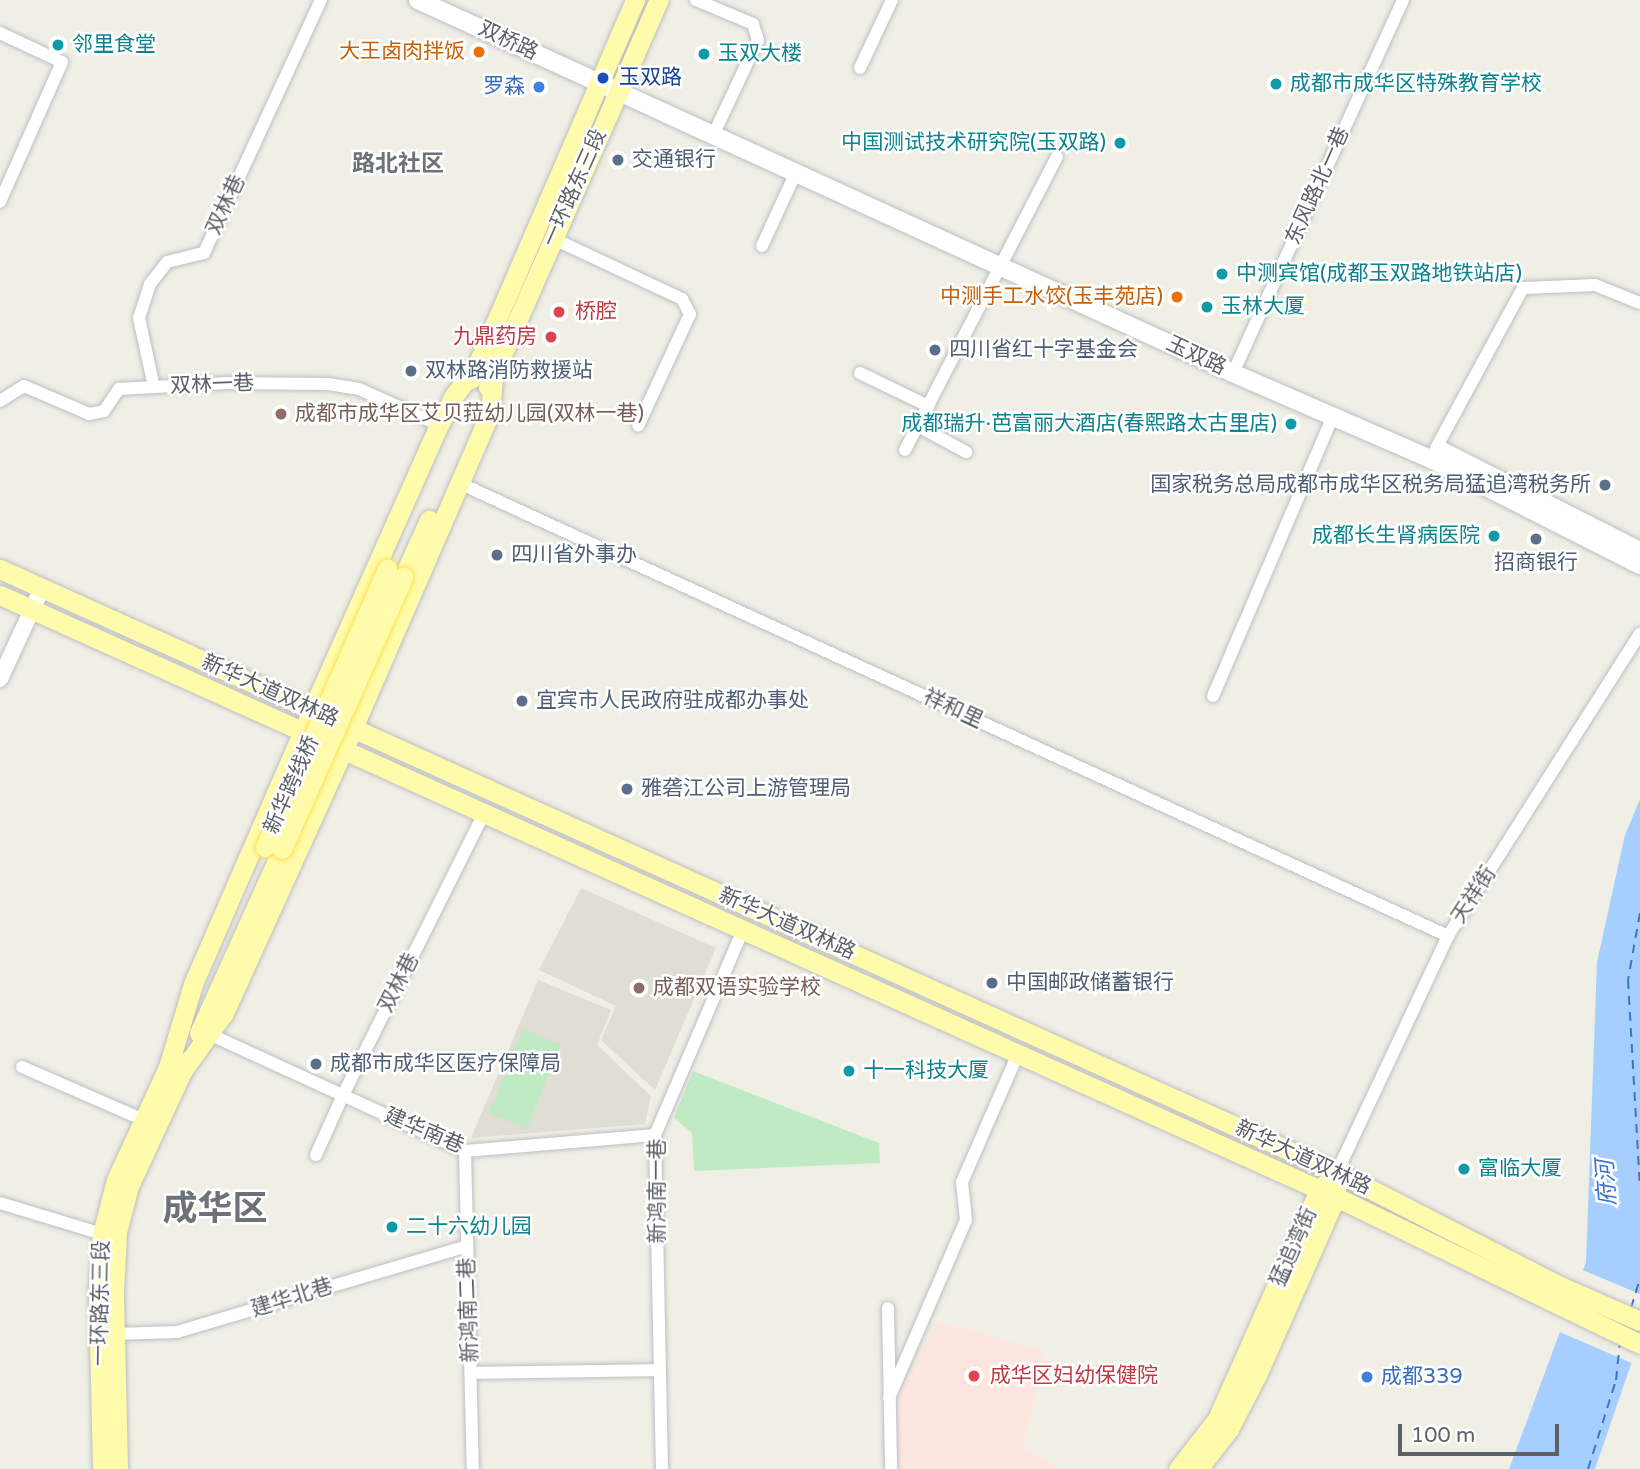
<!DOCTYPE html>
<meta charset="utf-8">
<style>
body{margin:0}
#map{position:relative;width:1640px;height:1469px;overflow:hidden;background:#f0efe5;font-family:"Varela Round","Noto Sans SC",sans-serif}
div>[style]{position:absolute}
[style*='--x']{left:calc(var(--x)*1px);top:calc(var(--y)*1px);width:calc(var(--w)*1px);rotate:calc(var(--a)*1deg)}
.education>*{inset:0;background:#e0ded4}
.medical>*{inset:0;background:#fee6e0}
.green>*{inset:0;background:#bfeac4;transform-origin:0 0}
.water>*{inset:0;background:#a6ceff}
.pier>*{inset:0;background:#f0efe5}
.ferry>*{height:2px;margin-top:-1px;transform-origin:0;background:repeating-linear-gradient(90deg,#3d73ce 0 9px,transparent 0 16px)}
.roads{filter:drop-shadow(0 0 2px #bcbec5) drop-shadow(0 0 2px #bcbec5)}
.minor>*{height:12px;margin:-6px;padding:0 6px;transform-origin:6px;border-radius:6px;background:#fff}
.tertiary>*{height:16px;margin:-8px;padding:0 8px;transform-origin:8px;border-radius:8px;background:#fff}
.secondary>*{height:18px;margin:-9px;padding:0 9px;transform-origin:9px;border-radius:9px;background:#fff}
.primary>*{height:19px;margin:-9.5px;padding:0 9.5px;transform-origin:9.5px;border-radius:9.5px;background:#fffbab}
.bridges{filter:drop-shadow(0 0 2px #fee150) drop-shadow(0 0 2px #fee150)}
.primary-bridge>*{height:19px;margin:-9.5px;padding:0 9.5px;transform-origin:9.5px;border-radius:9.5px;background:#fffbab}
.dots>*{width:19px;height:19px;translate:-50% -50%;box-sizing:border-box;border:4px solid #fff;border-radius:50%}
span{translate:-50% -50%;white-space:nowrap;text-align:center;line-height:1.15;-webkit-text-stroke:5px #fff;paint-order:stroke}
.street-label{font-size:21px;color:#5c6067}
.culture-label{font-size:21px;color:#0d838f}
.left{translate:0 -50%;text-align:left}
.right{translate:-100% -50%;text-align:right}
.food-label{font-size:21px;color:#c56008}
.transit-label{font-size:21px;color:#164399}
.shop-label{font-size:21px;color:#366cbe}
.service-label{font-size:21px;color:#4e5e75}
.health-label{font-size:21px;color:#be3a42}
.education-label{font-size:21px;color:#785e54}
.neighbourhood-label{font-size:23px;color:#6d7279;font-weight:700}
.water-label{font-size:23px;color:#3d73ce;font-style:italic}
.town-label{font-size:35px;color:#6d7279;font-weight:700}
.scale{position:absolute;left:1398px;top:1424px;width:161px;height:32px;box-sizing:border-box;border:4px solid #5c6067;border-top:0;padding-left:9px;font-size:21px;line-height:24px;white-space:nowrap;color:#5c6067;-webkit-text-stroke:5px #fff;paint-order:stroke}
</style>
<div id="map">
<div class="education">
<div style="clip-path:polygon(581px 888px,716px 948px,655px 1090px,601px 1040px,616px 1006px,539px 970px)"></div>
<div style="clip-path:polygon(538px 980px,611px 1010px,597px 1045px,651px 1096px,645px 1124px,471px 1138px)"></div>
</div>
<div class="medical">
<div style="clip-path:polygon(937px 1321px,1045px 1351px,1023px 1447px,1062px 1469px,897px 1469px,897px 1401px)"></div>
</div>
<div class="green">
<div style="left:523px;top:1029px;width:41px;height:91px;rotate:22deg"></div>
<div style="clip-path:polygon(693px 1071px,879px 1143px,880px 1163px,694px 1171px,692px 1133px,674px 1118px)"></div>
</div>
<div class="water">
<div style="clip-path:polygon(1640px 799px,1640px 1338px,1595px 1469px,1509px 1469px,1586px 1262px,1597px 962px,1625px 835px)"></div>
</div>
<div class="pier">
<div style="clip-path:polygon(1580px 1269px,1640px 1294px,1640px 1348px,1634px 1364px,1555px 1330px)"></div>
</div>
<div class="ferry">
<div style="--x:1640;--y:913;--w:68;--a:100.2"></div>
<div style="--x:1628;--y:980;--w:206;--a:86.7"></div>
<div style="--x:1631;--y:1308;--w:30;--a:-73"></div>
<div style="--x:1588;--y:1469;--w:93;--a:-72.5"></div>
<div style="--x:1616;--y:1380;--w:37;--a:-84"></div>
</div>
<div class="roads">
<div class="minor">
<div style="--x:696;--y:0;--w:62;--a:22.8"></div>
<div style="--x:753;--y:24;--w:17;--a:73"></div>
<div style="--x:758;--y:40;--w:94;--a:115.2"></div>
<div style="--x:0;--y:33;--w:68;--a:25.1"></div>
<div style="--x:62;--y:62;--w:153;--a:113.9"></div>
<div style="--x:860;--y:68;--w:75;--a:-64.8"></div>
<div style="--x:552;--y:238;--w:144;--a:25.1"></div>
<div style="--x:682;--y:299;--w:17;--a:62"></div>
<div style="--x:690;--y:314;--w:123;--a:114.9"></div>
<div style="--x:762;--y:246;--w:81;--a:-65.3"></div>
<div style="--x:860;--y:373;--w:76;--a:25.9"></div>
<div style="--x:1233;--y:373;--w:410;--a:-65.5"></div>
<div style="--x:154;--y:387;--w:71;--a:-102.3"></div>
<div style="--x:139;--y:318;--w:36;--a:-72"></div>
<div style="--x:150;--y:284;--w:28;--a:-52"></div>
<div style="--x:167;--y:262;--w:38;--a:-14"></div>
<div style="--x:204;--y:253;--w:279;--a:-65.2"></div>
<div style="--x:0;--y:401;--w:28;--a:-32"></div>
<div style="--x:24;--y:386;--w:71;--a:23.3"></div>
<div style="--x:89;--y:414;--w:15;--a:-11"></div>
<div style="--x:104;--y:411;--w:27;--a:-56"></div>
<div style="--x:119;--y:389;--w:109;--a:-3.2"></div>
<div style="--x:228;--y:383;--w:100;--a:0.6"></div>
<div style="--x:328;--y:384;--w:31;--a:9"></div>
<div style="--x:359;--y:389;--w:88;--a:24.2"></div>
<div style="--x:918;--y:426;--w:55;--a:28.4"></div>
<div style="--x:1436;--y:448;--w:182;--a:-61.5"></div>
<div style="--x:1523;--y:288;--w:72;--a:-2.4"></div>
<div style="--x:1595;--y:285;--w:48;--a:21.8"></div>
<div style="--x:905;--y:450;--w:330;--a:-62.6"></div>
<div style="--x:459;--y:483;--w:1088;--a:24.61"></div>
<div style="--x:1213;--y:696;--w:305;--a:-66.8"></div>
<div style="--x:209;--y:1034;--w:281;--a:24.6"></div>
<div style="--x:465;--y:1151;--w:191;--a:-4.8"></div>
<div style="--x:22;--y:1067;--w:133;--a:23.5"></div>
<div style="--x:465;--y:1151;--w:318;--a:88.6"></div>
<div style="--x:316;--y:1155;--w:66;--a:-65.8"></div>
<div style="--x:343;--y:1095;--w:315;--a:-63.4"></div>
<div style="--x:1337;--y:1172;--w:261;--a:-64.8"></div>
<div style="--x:1448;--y:936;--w:358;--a:-57.6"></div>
<div style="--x:0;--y:1203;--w:107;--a:16.9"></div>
<div style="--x:888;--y:1308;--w:161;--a:88.9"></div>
<div style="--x:115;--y:1334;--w:62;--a:-1.8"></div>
<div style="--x:177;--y:1332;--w:302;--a:-16.5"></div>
<div style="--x:471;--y:1373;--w:189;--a:-0.9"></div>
<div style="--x:889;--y:1398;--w:194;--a:-66.6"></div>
<div style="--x:966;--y:1220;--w:38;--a:-96"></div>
<div style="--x:962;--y:1182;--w:140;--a:-66.4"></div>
<div style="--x:662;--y:1469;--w:334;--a:-91.2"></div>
<div style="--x:655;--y:1135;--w:223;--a:-66.8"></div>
</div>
<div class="tertiary">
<div style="--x:0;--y:679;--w:100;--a:-65.2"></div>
</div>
<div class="secondary">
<div style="--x:418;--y:0;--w:896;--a:24.59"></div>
<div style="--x:1233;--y:373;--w:216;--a:23.5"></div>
<div style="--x:1431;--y:459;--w:234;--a:26.9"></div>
<div style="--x:1442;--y:451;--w:222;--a:26.8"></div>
</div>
<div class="primary">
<div style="--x:471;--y:379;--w:413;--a:-66.6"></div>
<div style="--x:488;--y:387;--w:423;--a:-66.2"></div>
<div style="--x:0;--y:569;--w:1467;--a:24.28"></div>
<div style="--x:1337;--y:1172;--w:248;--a:27.1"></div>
<div style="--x:1558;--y:1285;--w:90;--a:23.7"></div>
<div style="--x:403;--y:577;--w:63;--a:-65.5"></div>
<div style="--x:0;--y:595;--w:1465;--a:24.26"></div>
<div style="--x:1336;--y:1197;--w:338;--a:25.8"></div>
<div style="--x:199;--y:1033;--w:202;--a:-65.7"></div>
<div style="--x:168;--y:1067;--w:87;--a:-73.2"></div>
<div style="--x:193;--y:984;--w:299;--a:-66.5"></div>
<div style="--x:312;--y:710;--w:312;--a:-66"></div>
<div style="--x:439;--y:425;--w:31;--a:-63"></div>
<div style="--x:453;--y:397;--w:36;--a:-53"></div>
<div style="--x:181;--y:1073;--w:74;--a:-54.4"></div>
<div style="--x:224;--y:1013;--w:313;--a:-65.6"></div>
<div style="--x:353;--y:728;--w:344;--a:-66.5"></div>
<div style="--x:490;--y:413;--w:37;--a:-85"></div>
<div style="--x:102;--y:1469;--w:175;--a:-91.3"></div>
<div style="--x:98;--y:1294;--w:60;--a:-86.2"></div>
<div style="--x:102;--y:1234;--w:56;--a:-75.5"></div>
<div style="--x:116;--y:1180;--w:136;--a:-65.3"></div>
<div style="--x:118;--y:1469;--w:176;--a:-91.3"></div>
<div style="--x:114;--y:1293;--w:61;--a:-87.2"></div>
<div style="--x:117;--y:1232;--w:48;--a:-75.4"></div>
<div style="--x:129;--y:1186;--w:138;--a:-65.1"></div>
<div style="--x:1178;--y:1469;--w:63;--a:-52"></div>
<div style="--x:1217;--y:1419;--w:251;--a:-66"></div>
<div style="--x:1319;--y:1190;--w:10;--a:-45"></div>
<div style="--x:1198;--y:1469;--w:51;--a:-52.2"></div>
<div style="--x:1229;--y:1429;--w:61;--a:-62.6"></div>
<div style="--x:1257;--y:1375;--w:195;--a:-66.1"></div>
<div style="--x:1336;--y:1197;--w:10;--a:-90"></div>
</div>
</div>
<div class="bridges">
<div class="primary-bridge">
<div style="--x:265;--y:847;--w:304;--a:-66.3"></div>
<div style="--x:282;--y:849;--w:298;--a:-66"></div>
</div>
</div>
<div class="dots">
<div style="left:58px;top:45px;background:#0f9aa8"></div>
<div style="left:479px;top:52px;background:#e8710a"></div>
<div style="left:704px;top:54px;background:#0f9aa8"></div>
<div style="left:603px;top:78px;background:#1a4fb4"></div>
<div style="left:1276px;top:84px;background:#0f9aa8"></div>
<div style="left:539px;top:87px;background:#3f7fe0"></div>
<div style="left:1120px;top:143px;background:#0f9aa8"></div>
<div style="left:618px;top:160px;background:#5c6f8a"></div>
<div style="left:1222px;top:274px;background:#0f9aa8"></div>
<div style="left:1177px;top:297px;background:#e8710a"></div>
<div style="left:1207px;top:307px;background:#0f9aa8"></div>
<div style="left:559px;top:312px;background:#e0444e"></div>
<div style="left:551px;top:337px;background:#e0444e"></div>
<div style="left:935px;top:350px;background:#5c6f8a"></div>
<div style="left:411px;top:371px;background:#5c6f8a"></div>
<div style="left:281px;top:414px;background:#8d6e63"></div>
<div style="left:1291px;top:424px;background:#0f9aa8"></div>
<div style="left:1605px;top:485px;background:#5c6f8a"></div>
<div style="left:1494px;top:536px;background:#0f9aa8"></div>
<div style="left:1536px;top:539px;background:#5c6f8a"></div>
<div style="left:497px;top:555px;background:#5c6f8a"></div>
<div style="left:522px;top:701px;background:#5c6f8a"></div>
<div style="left:627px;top:789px;background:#5c6f8a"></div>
<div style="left:992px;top:983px;background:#5c6f8a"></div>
<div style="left:639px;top:988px;background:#8d6e63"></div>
<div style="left:316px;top:1064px;background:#5c6f8a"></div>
<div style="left:849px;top:1071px;background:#0f9aa8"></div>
<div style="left:1464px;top:1169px;background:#0f9aa8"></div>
<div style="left:392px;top:1227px;background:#0f9aa8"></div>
<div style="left:974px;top:1376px;background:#e0444e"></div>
<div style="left:1367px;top:1377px;background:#3f7fe0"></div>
</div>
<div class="street-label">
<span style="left:508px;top:41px;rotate:25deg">双桥路</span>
<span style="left:1318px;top:186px;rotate:-66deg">东风路北一巷</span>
<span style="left:575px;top:188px;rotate:-66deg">一环路东三段</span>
<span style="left:226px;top:205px;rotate:-65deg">双林巷</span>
<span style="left:1196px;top:356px;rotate:25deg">玉双路</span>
<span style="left:212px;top:385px;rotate:-2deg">双林一巷</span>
<span style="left:270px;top:691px;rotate:24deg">新华大道双林路</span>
<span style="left:953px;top:709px;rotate:25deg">祥和里</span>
<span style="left:292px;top:785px;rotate:-66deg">新华跨线桥</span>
<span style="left:1474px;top:895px;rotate:-57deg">天祥街</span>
<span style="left:787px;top:924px;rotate:24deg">新华大道双林路</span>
<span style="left:399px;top:983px;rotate:-63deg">双林巷</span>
<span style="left:424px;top:1131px;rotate:23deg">建华南巷</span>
<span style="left:1303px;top:1158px;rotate:25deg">新华大道双林路</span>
<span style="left:658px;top:1191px;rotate:-90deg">新鸿南一巷</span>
<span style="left:1294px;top:1247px;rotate:-66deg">猛追湾街</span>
<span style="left:292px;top:1298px;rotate:-17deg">建华北巷</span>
<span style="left:101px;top:1303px;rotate:-89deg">一环路东三段</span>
<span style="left:469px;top:1310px;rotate:-92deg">新鸿南二巷</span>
</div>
<div class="culture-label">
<span class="left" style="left:72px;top:45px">邻里食堂</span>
<span class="left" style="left:718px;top:54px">玉双大楼</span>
<span class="left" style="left:1290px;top:84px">成都市成华区特殊教育学校</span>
<span class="right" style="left:1106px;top:143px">中国测试技术研究院(玉双路)</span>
<span class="left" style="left:1236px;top:274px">中测宾馆(成都玉双路地铁站店)</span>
<span class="left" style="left:1221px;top:307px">玉林大厦</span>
<span class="right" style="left:1277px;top:424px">成都瑞升·芭富丽大酒店(春熙路太古里店)</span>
<span class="right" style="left:1480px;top:536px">成都长生肾病医院</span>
<span class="left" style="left:863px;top:1071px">十一科技大厦</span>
<span class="left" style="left:1478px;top:1169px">富临大厦</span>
<span class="left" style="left:406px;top:1227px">二十六幼儿园</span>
</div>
<div class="food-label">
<span class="right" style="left:465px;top:52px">大王卤肉拌饭</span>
<span class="right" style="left:1163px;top:297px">中测手工水饺(玉丰苑店)</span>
</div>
<div class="transit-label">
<span class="left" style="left:619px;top:78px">玉双路</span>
</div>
<div class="shop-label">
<span class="right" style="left:525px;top:87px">罗森</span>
<span class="left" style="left:1381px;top:1377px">成都339</span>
</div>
<div class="service-label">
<span class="left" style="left:632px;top:160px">交通银行</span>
<span class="left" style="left:949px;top:350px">四川省红十字基金会</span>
<span class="left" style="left:425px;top:371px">双林路消防救援站</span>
<span class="right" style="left:1591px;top:485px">国家税务总局成都市成华区税务局猛追湾税务所</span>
<span class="left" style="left:511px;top:555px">四川省外事办</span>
<span style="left:1536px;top:563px">招商银行</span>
<span class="left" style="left:536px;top:701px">宜宾市人民政府驻成都办事处</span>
<span class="left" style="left:641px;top:789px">雅砻江公司上游管理局</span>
<span class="left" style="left:1006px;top:983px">中国邮政储蓄银行</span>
<span class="left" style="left:330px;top:1064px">成都市成华区医疗保障局</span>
</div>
<div class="health-label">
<span class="left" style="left:575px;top:312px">桥腔</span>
<span class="right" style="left:537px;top:337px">九鼎药房</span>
<span class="left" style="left:990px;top:1376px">成华区妇幼保健院</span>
</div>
<div class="education-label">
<span class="left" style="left:295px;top:414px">成都市成华区艾贝菈幼儿园(双林一巷)</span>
<span class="left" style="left:653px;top:988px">成都双语实验学校</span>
</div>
<div class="neighbourhood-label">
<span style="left:398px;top:164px">路北社区</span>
</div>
<div class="water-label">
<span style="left:1607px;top:1183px;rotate:-94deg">府河</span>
</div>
<div class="town-label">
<span style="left:215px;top:1209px">成华区</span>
</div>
<div class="scale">100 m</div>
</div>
